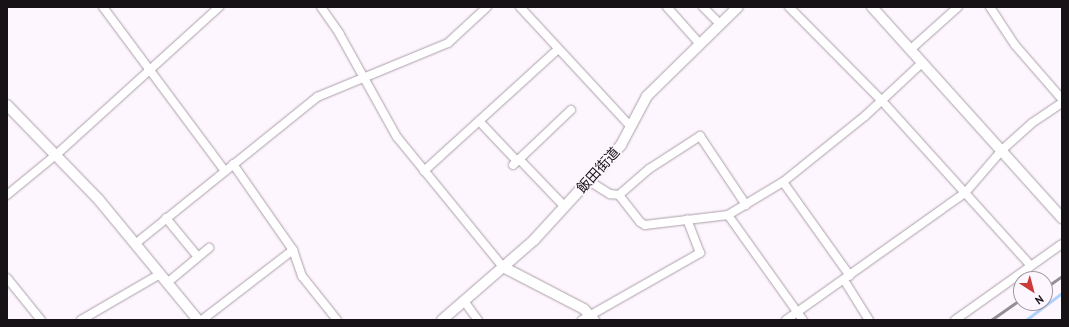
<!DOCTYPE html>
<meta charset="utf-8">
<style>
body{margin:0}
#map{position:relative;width:1069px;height:327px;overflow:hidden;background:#fef6fe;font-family:"PT Sans","Noto Sans JP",sans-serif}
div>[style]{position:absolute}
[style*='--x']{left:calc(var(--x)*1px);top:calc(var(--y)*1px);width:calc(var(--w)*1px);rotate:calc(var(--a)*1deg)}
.stream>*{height:2.5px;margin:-1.25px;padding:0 1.25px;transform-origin:1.25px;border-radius:1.25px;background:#aed2fc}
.roads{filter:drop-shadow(0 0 1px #aa9eaa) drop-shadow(0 0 1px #aa9eaa)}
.minor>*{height:8px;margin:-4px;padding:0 4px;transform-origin:4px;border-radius:4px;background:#fff}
.tertiary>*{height:10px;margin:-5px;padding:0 5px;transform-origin:5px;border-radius:5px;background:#fff}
.rail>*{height:2.5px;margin:-1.25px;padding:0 1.25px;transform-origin:1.25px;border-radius:1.25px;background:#958e95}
span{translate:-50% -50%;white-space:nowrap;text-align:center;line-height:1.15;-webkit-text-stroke:4px #fef6fe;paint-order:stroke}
.street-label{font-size:14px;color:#161216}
.frame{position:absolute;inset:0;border:8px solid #161216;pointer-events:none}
.north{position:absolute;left:1013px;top:271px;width:40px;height:40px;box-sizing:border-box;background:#fef6fe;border:1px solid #a19ba1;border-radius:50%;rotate:144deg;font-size:11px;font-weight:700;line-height:16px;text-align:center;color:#161216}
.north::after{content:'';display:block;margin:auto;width:14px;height:18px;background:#ca3b39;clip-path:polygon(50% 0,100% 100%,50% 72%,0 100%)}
</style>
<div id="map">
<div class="stream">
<div style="--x:1026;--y:320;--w:45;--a:-36.9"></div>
</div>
<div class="roads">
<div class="minor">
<div style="--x:103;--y:7;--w:204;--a:53.4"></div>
<div style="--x:321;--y:7;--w:32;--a:55"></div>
<div style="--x:339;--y:33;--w:119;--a:60.9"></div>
<div style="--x:397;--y:137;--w:168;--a:50.8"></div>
<div style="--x:520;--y:7;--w:163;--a:47.2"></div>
<div style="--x:667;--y:7;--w:50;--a:48.3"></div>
<div style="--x:703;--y:7;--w:24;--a:45"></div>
<div style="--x:789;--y:7;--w:132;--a:45.3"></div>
<div style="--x:882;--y:101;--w:222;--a:47.9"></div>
<div style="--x:990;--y:7;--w:45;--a:56.7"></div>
<div style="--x:1015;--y:45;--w:72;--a:49"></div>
<div style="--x:911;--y:49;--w:63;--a:-41.8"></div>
<div style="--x:479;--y:121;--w:55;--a:46.5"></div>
<div style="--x:519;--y:159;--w:66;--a:46.2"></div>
<div style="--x:233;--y:164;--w:105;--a:55.1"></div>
<div style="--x:293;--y:250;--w:28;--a:71"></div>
<div style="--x:302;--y:276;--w:56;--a:51.5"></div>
<div style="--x:513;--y:165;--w:80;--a:-43.5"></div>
<div style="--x:424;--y:171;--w:181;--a:-42.3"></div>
<div style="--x:589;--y:181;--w:25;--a:32"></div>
<div style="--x:610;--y:194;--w:9;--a:6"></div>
<div style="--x:619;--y:195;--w:34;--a:52"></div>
<div style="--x:640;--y:222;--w:6;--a:31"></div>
<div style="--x:645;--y:225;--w:84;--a:-6.9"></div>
<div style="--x:728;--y:215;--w:64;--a:-31"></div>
<div style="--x:783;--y:182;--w:105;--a:-38.8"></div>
<div style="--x:865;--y:116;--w:79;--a:-43"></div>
<div style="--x:783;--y:182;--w:115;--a:54.5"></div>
<div style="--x:7;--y:195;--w:65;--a:-39.4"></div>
<div style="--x:57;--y:154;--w:219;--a:-42.2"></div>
<div style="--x:619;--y:195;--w:40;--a:-41"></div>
<div style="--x:649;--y:169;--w:61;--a:-32.9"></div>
<div style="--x:700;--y:136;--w:83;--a:56.3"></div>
<div style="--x:728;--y:215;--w:129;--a:54.5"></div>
<div style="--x:166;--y:218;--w:50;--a:50.6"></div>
<div style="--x:135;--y:244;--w:234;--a:-38.9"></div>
<div style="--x:317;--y:97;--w:142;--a:-22.4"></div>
<div style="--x:448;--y:43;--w:53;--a:-42.7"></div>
<div style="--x:7;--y:278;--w:54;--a:51"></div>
<div style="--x:844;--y:280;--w:47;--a:58"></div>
<div style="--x:167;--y:283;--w:55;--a:-39.8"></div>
<div style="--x:464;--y:301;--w:24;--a:54"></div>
<div style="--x:81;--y:320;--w:91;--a:-30.2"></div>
<div style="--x:202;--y:320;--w:115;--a:-37.6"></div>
<div style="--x:582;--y:320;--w:136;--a:-29.6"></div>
<div style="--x:700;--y:253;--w:36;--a:-111"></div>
<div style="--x:786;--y:320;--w:219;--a:-35.4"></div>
<div style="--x:965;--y:193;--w:57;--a:-49.3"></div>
<div style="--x:1002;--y:150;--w:40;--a:-42"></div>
<div style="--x:1032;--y:123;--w:36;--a:-34"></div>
<div style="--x:955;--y:320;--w:131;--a:-35.4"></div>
</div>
<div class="tertiary">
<div style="--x:872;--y:7;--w:284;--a:48"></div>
<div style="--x:7;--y:105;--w:132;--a:45.9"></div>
<div style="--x:99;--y:200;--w:156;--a:50.5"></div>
<div style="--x:503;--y:267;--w:91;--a:27.4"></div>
<div style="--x:584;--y:309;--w:15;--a:48"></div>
<div style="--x:442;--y:320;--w:122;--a:-41"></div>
<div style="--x:534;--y:240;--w:129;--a:-47.5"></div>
<div style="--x:621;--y:145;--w:55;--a:-62"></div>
<div style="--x:647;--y:96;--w:127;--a:-44.4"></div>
</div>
</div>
<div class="rail">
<div style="--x:1045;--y:288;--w:21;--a:-35"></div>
<div style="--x:991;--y:320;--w:37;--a:-35"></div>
</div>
<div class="street-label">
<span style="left:598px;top:170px;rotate:-48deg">飯田街道</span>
</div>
<div class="frame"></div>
<div class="north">N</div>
</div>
